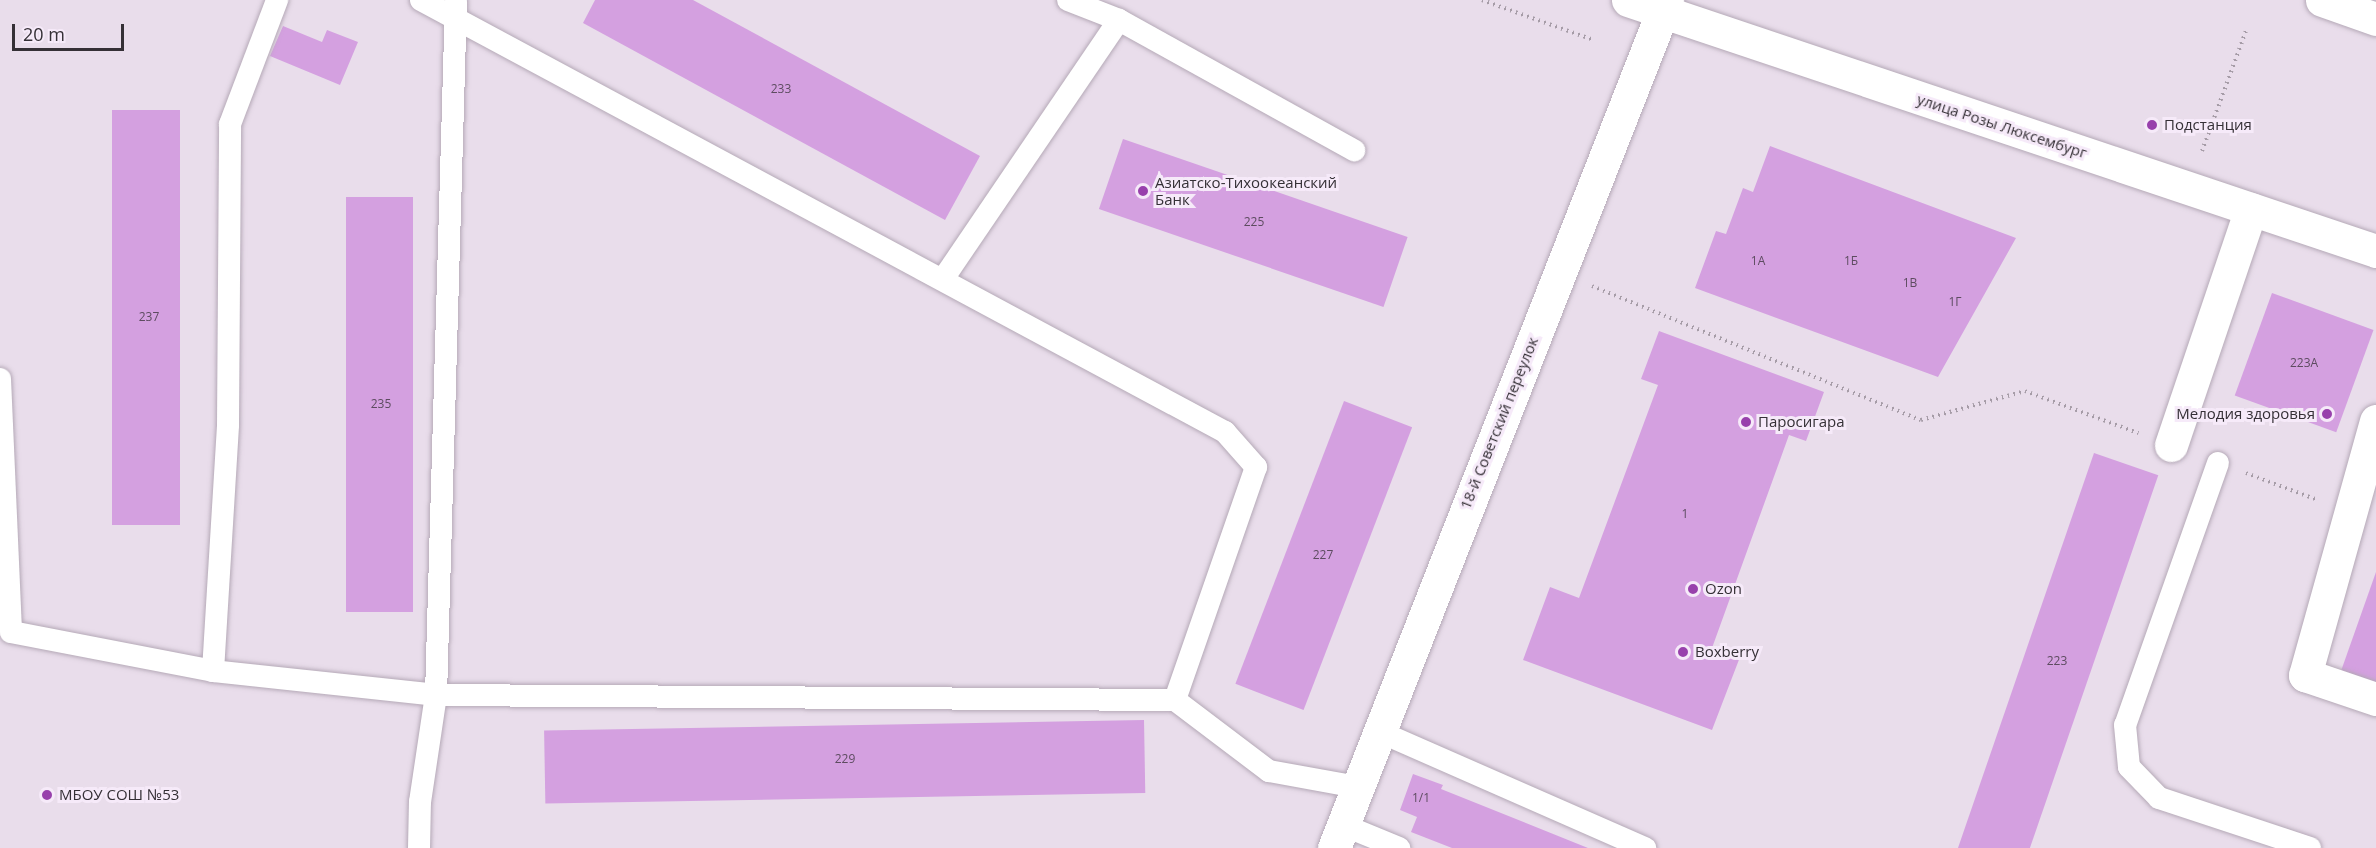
<!DOCTYPE html>
<meta charset="utf-8">
<style>
body{margin:0}
#map{position:relative;width:2376px;height:848px;overflow:hidden;background:#e9ddeb;font-family:"Open Sans",sans-serif}
div>[style]{position:absolute}
[style*='--x']{left:calc(var(--x)*1px);top:calc(var(--y)*1px);width:calc(var(--w)*1px);rotate:calc(var(--a)*1deg)}
.building>*{inset:0;background:#d4a0e0;transform-origin:0 0}
.path>*{height:4px;margin-top:-2px;transform-origin:0;background:repeating-linear-gradient(90deg,#a69ca7 0 1.5px,transparent 0 6px)}
.roads{filter:drop-shadow(0 0 2px #b5a9b7) drop-shadow(0 0 2px #b5a9b7)}
.lane>*{height:22px;margin:-11px;padding:0 11px;transform-origin:11px;border-radius:11px;background:#fff}
.street>*{height:33px;margin:-16.5px;padding:0 16.5px;transform-origin:16.5px;border-radius:16.5px;background:#fff}
.secondary>*{height:33px;margin:-16.5px;padding:0 16.5px;transform-origin:16.5px;border-radius:16.5px;background:#fff}
.dots>*{width:16px;height:16px;translate:-50% -50%;box-sizing:border-box;border:3px solid #f6eaf9;border-radius:50%}
span{translate:-50% -50%;white-space:nowrap;text-align:center;line-height:1.15;-webkit-text-stroke:6px #f6eaf9;paint-order:stroke}
.number-label{font-size:12px;color:#5d4c60}
.number-label span{-webkit-text-stroke-width:0}
.poi-label{font-size:15px;color:#353036}
.left{translate:0 -50%;text-align:left}
.right{translate:-100% -50%;text-align:right}
.street-label{font-size:15px;color:#353036}
.scale{position:absolute;left:12px;top:24px;width:112px;height:27px;box-sizing:border-box;border:3px solid #353036;border-top:0;padding-left:8px;font-size:18px;line-height:21px;white-space:nowrap;color:#353036;-webkit-text-stroke:4px #f6eaf9;paint-order:stroke}
</style>
<div id="map">
<div class="building">
<div style="clip-path:polygon(595px 0,693px 0,980px 156px,945px 220px,583px 23px)"></div>
<div style="clip-path:polygon(283px 26px,322px 42px,327px 30px,358px 42px,340px 85px,270px 56px)"></div>
<div style="left:112px;top:110px;width:68px;height:415px"></div>
<div style="left:1123px;top:139px;width:301px;height:74px;rotate:19deg"></div>
<div style="clip-path:polygon(1770px 146px,2016px 238px,1938px 377px,1695px 288px,1716px 231px,1726px 234px,1743px 188px,1753px 192px)"></div>
<div style="left:346px;top:197px;width:67px;height:415px"></div>
<div style="left:2272px;top:293px;width:108px;height:109px;rotate:20deg"></div>
<div style="clip-path:polygon(1659px 331px,1824px 392px,1806px 441px,1789px 435px,1712px 648px,1740px 657px,1712px 730px,1523px 660px,1550px 587px,1579px 598px,1658px 385px,1641px 379px)"></div>
<div style="left:1344px;top:401px;width:73px;height:303px;rotate:21deg"></div>
<div style="left:2094px;top:453px;width:68px;height:419px;rotate:19deg"></div>
<div style="clip-path:polygon(2376px 572px,2376px 683px,2341px 671px)"></div>
<div style="left:1144px;top:720px;width:73px;height:600px;rotate:89deg"></div>
<div style="clip-path:polygon(1413px 774px,1443px 785px,1441px 789px,1588px 848px,1452px 848px,1411px 832px,1417px 817px,1400px 810px)"></div>
</div>
<div class="path">
<div style="--x:1482;--y:0;--w:116;--a:19.7"></div>
<div style="--x:2202;--y:151;--w:131;--a:-69.9"></div>
<div style="--x:1592;--y:286;--w:355;--a:22.2"></div>
<div style="--x:1921;--y:420;--w:108;--a:-15.6"></div>
<div style="--x:2025;--y:391;--w:121;--a:20.4"></div>
<div style="--x:2246;--y:473;--w:77;--a:20.6"></div>
</div>
<div class="roads">
<div class="lane">
<div style="--x:421;--y:0;--w:913;--a:28.25"></div>
<div style="--x:1225;--y:432;--w:47;--a:48.5"></div>
<div style="--x:1256;--y:467;--w:247;--a:109.2"></div>
<div style="--x:1068;--y:0;--w:55;--a:21.4"></div>
<div style="--x:1119;--y:20;--w:269;--a:29"></div>
<div style="--x:943;--y:279;--w:313;--a:-55.8"></div>
<div style="--x:0;--y:379;--w:253;--a:87.5"></div>
<div style="--x:11;--y:632;--w:206;--a:10.9"></div>
<div style="--x:213;--y:671;--w:224;--a:6.1"></div>
<div style="--x:436;--y:695;--w:739;--a:0.39"></div>
<div style="--x:1175;--y:700;--w:118;--a:37.1"></div>
<div style="--x:1269;--y:771;--w:89;--a:10.3"></div>
<div style="--x:2218;--y:463;--w:278;--a:109.5"></div>
<div style="--x:2125;--y:725;--w:42;--a:84.6"></div>
<div style="--x:2129;--y:767;--w:43;--a:45.9"></div>
<div style="--x:2159;--y:798;--w:159;--a:18.3"></div>
<div style="--x:213;--y:671;--w:246;--a:-86.5"></div>
<div style="--x:228;--y:425;--w:301;--a:-89.6"></div>
<div style="--x:230;--y:124;--w:133;--a:-69.2"></div>
<div style="--x:1378;--y:731;--w:292;--a:23.7"></div>
<div style="--x:1343;--y:825;--w:61;--a:22.3"></div>
<div style="--x:419;--y:848;--w:46;--a:-88.8"></div>
<div style="--x:420;--y:802;--w:108;--a:-81.5"></div>
<div style="--x:436;--y:695;--w:694;--a:-88.35"></div>
</div>
<div class="street">
<div style="--x:1628;--y:0;--w:789;--a:18.55"></div>
<div style="--x:2376;--y:421;--w:264;--a:105.6"></div>
<div style="--x:2305;--y:675;--w:75;--a:18.7"></div>
<div style="--x:2171;--y:445;--w:249;--a:-71.3"></div>
</div>
<div class="secondary">
<div style="--x:2322;--y:0;--w:57;--a:19.4"></div>
<div style="--x:1334;--y:848;--w:911;--a:-68.56"></div>
</div>
</div>
<div class="dots">
<div style="left:2152px;top:125px;background:#9840ac"></div>
<div style="left:1143px;top:191px;background:#9840ac"></div>
<div style="left:2327px;top:414px;background:#9840ac"></div>
<div style="left:1746px;top:422px;background:#9840ac"></div>
<div style="left:1693px;top:589px;background:#9840ac"></div>
<div style="left:1683px;top:652px;background:#9840ac"></div>
<div style="left:47px;top:795px;background:#9840ac"></div>
</div>
<div class="number-label">
<span style="left:781px;top:89px">233</span>
<span style="left:1254px;top:222px">225</span>
<span style="left:1758px;top:261px">1А</span>
<span style="left:1851px;top:261px">1Б</span>
<span style="left:1910px;top:283px">1В</span>
<span style="left:1955px;top:302px">1Г</span>
<span style="left:149px;top:317px">237</span>
<span style="left:2304px;top:363px">223А</span>
<span style="left:381px;top:404px">235</span>
<span style="left:1685px;top:514px">1</span>
<span style="left:1323px;top:555px">227</span>
<span style="left:2057px;top:661px">223</span>
<span style="left:845px;top:759px">229</span>
<span style="left:1421px;top:798px">1/1</span>
</div>
<div class="poi-label">
<span class="left" style="left:2164px;top:125px">Подстанция</span>
<span class="left" style="left:1155px;top:191px">Азиатско-Тихоокеанский<br>Банк</span>
<span class="right" style="left:2315px;top:414px">Мелодия здоровья</span>
<span class="left" style="left:1758px;top:422px">Паросигара</span>
<span class="left" style="left:1705px;top:589px">Ozon</span>
<span class="left" style="left:1695px;top:652px">Boxberry</span>
<span class="left" style="left:59px;top:795px">МБОУ СОШ №53</span>
</div>
<div class="street-label">
<span style="left:2002px;top:126px;rotate:18deg">улица Розы Люксембург</span>
<span style="left:1499px;top:423px;rotate:-68deg">18-й Советский переулок</span>
</div>
<div class="scale">20 m</div>
</div>
